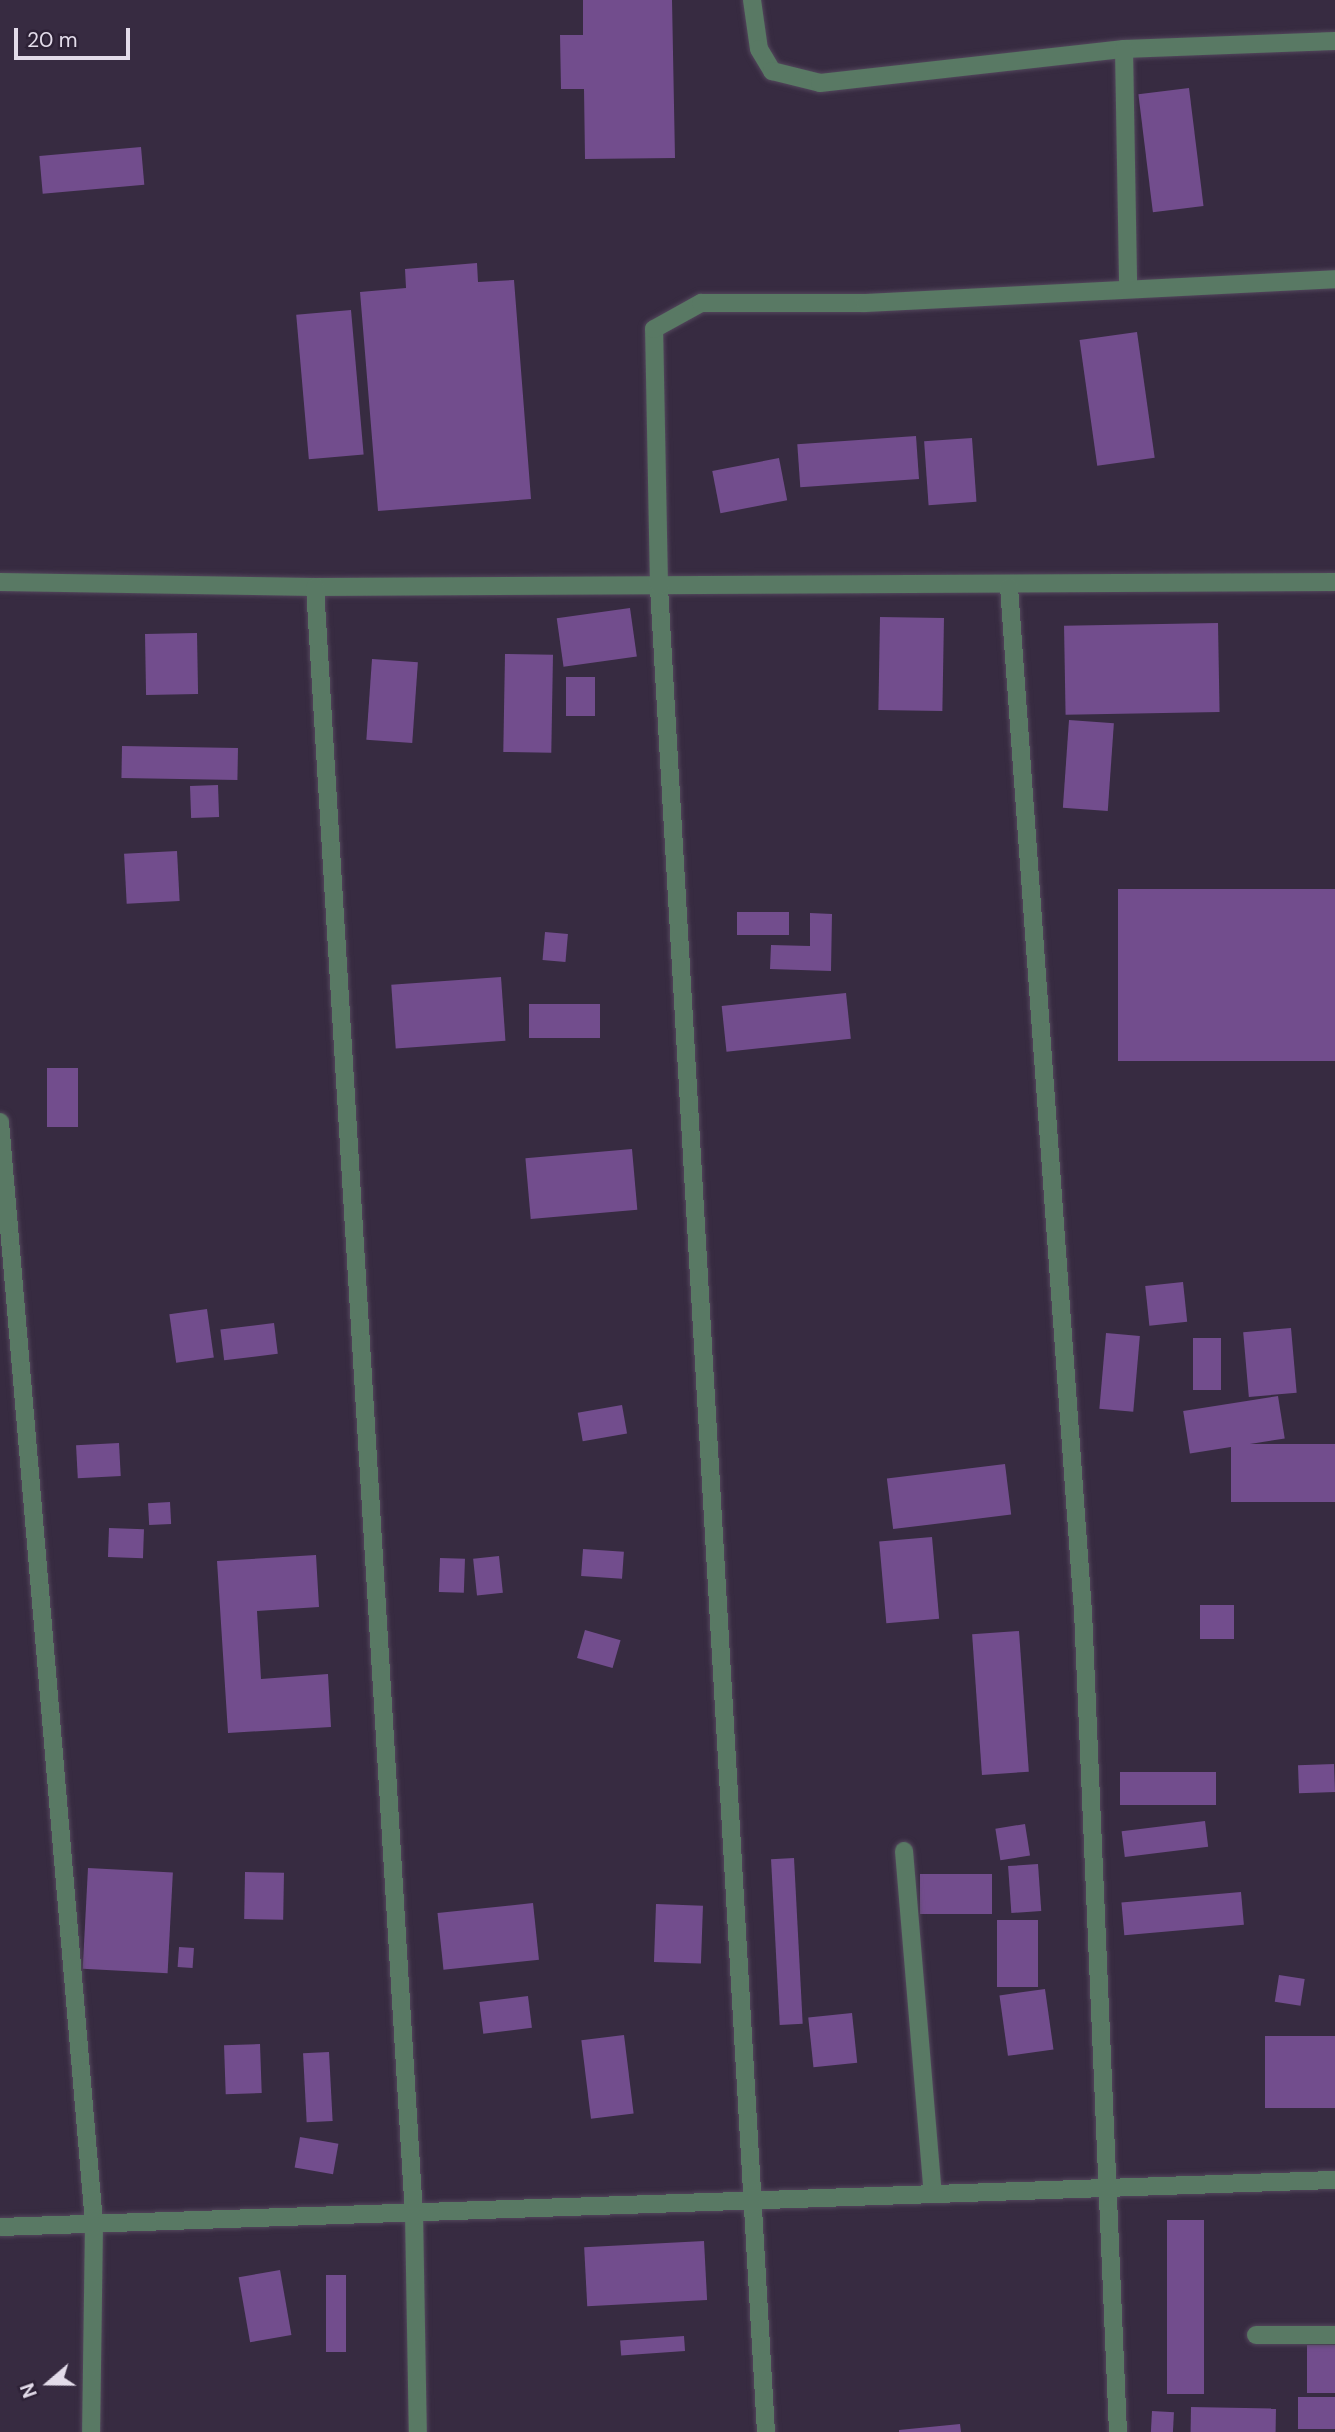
<!DOCTYPE html>
<style>
body{margin:0}
#map{position:relative;width:1335px;height:2432px;overflow:hidden;background:#372b41;font-family:"DM Sans",sans-serif}
div>[style]{position:absolute}
[style*='--x']{left:calc(var(--x)*1px);top:calc(var(--y)*1px);width:calc(var(--w)*1px);rotate:calc(var(--a)*1deg)}
.building>*{inset:0;background:#724d8d;transform-origin:0 0}
.roads{filter:drop-shadow(0 0 2px #53475c) drop-shadow(0 0 2px #53475c)}
.minor>*{height:18px;margin:-9px;padding:0 9px;transform-origin:9px;border-radius:9px;background:#597964}
span{translate:-50% -50%;white-space:nowrap;text-align:center;line-height:1.15;-webkit-text-stroke:6px #2d2136;paint-order:stroke}
.north{position:absolute;left:14px;top:2348px;width:70px;height:70px;-webkit-text-stroke:5px #2d2136;paint-order:stroke;rotate:250deg;font-size:19px;font-weight:700;line-height:28px;text-align:center;color:#e3dcea}
.north::after{content:'';display:block;margin:auto;width:24px;height:32px;background:#e3dcea;clip-path:polygon(50% 0,100% 100%,50% 72%,0 100%)}
.scale{position:absolute;left:14px;top:28px;width:116px;height:32px;box-sizing:border-box;border:4px solid #e3dcea;border-top:0;padding-left:9px;font-size:21px;line-height:24px;white-space:nowrap;color:#e3dcea;-webkit-text-stroke:5px #2d2136;paint-order:stroke}
</style>
<div id="map">
<div class="building">
<div style="clip-path:polygon(583px 0,672px 0,675px 158px,585px 159px,584px 89px,561px 89px,560px 35px,583px 35px)"></div>
<div style="left:1189px;top:88px;width:119px;height:51px;rotate:83deg"></div>
<div style="left:141px;top:147px;width:38px;height:102px;rotate:85deg"></div>
<div style="clip-path:polygon(477px 263px,478px 282px,514px 280px,531px 499px,378px 511px,360px 292px,406px 288px,405px 269px)"></div>
<div style="left:351px;top:310px;width:145px;height:55px;rotate:85deg"></div>
<div style="left:1137px;top:332px;width:127px;height:58px;rotate:82deg"></div>
<div style="left:916px;top:436px;width:43px;height:119px;rotate:86deg"></div>
<div style="left:972px;top:438px;width:64px;height:48px;rotate:86deg"></div>
<div style="left:779px;top:458px;width:43px;height:68px;rotate:79deg"></div>
<div style="left:630px;top:608px;width:49px;height:74px;rotate:82deg"></div>
<div style="left:880px;top:617px;width:64px;height:93px;rotate:1deg"></div>
<div style="left:1218px;top:623px;width:89px;height:154px;rotate:89deg"></div>
<div style="left:197px;top:633px;width:61px;height:52px;rotate:89deg"></div>
<div style="left:505px;top:654px;width:48px;height:98px;rotate:1deg"></div>
<div style="left:372px;top:659px;width:46px;height:81px;rotate:4deg"></div>
<div style="left:566px;top:677px;width:29px;height:39px"></div>
<div style="left:1069px;top:720px;width:45px;height:88px;rotate:4deg"></div>
<div style="left:122px;top:746px;width:116px;height:32px;rotate:1deg"></div>
<div style="left:218px;top:785px;width:32px;height:28px;rotate:88deg"></div>
<div style="left:177px;top:851px;width:50px;height:53px;rotate:87deg"></div>
<div style="left:1335px;top:889px;width:172px;height:217px;rotate:90deg"></div>
<div style="left:789px;top:912px;width:23px;height:52px;rotate:90deg"></div>
<div style="clip-path:polygon(810px 913px,832px 914px,831px 971px,770px 969px,771px 945px,810px 946px)"></div>
<div style="left:545px;top:932px;width:23px;height:28px;rotate:5deg"></div>
<div style="left:501px;top:977px;width:64px;height:110px;rotate:86deg"></div>
<div style="left:846px;top:993px;width:46px;height:125px;rotate:84deg"></div>
<div style="left:600px;top:1004px;width:34px;height:71px;rotate:90deg"></div>
<div style="left:47px;top:1068px;width:31px;height:59px"></div>
<div style="left:632px;top:1149px;width:61px;height:107px;rotate:85deg"></div>
<div style="left:1183px;top:1282px;width:40px;height:38px;rotate:84deg"></div>
<div style="left:207px;top:1309px;width:49px;height:38px;rotate:82deg"></div>
<div style="left:274px;top:1323px;width:31px;height:54px;rotate:83deg"></div>
<div style="left:1291px;top:1328px;width:65px;height:48px;rotate:85deg"></div>
<div style="left:1106px;top:1333px;width:34px;height:76px;rotate:5deg"></div>
<div style="left:1193px;top:1338px;width:28px;height:52px"></div>
<div style="left:1278px;top:1396px;width:43px;height:96px;rotate:81deg"></div>
<div style="left:622px;top:1405px;width:29px;height:45px;rotate:80deg"></div>
<div style="left:119px;top:1443px;width:33px;height:43px;rotate:87deg"></div>
<div style="left:1335px;top:1444px;width:58px;height:104px;rotate:90deg"></div>
<div style="left:1005px;top:1464px;width:51px;height:119px;rotate:83deg"></div>
<div style="left:170px;top:1502px;width:22px;height:22px;rotate:87deg"></div>
<div style="left:109px;top:1528px;width:35px;height:29px;rotate:2deg"></div>
<div style="left:932px;top:1537px;width:82px;height:53px;rotate:85deg"></div>
<div style="left:583px;top:1549px;width:41px;height:27px;rotate:4deg"></div>
<div style="clip-path:polygon(316px 1555px,319px 1607px,257px 1611px,261px 1679px,328px 1674px,331px 1727px,228px 1733px,217px 1561px)"></div>
<div style="left:499px;top:1556px;width:37px;height:26px;rotate:84deg"></div>
<div style="left:440px;top:1558px;width:25px;height:34px;rotate:2deg"></div>
<div style="left:1200px;top:1605px;width:34px;height:34px"></div>
<div style="left:585px;top:1630px;width:37px;height:29px;rotate:16deg"></div>
<div style="left:1019px;top:1631px;width:141px;height:47px;rotate:86deg"></div>
<div style="left:1334px;top:1764px;width:28px;height:36px;rotate:88deg"></div>
<div style="left:1216px;top:1772px;width:33px;height:96px;rotate:90deg"></div>
<div style="left:1205px;top:1821px;width:26px;height:84px;rotate:83deg"></div>
<div style="left:1025px;top:1824px;width:32px;height:30px;rotate:81deg"></div>
<div style="left:794px;top:1858px;width:166px;height:23px;rotate:87deg"></div>
<div style="left:1038px;top:1864px;width:47px;height:30px;rotate:86deg"></div>
<div style="left:88px;top:1868px;width:85px;height:101px;rotate:3deg"></div>
<div style="left:245px;top:1872px;width:39px;height:47px;rotate:1deg"></div>
<div style="left:920px;top:1874px;width:72px;height:40px"></div>
<div style="left:1241px;top:1892px;width:33px;height:120px;rotate:85deg"></div>
<div style="left:533px;top:1903px;width:57px;height:96px;rotate:84deg"></div>
<div style="left:656px;top:1904px;width:47px;height:58px;rotate:2deg"></div>
<div style="left:997px;top:1920px;width:41px;height:67px"></div>
<div style="left:179px;top:1947px;width:15px;height:20px;rotate:4deg"></div>
<div style="left:1279px;top:1975px;width:26px;height:27px;rotate:9deg"></div>
<div style="left:1045px;top:1989px;width:61px;height:46px;rotate:82deg"></div>
<div style="left:528px;top:1996px;width:32px;height:49px;rotate:83deg"></div>
<div style="left:852px;top:2013px;width:50px;height:44px;rotate:84deg"></div>
<div style="left:624px;top:2035px;width:79px;height:43px;rotate:83deg"></div>
<div style="left:1335px;top:2036px;width:72px;height:70px;rotate:90deg"></div>
<div style="left:260px;top:2044px;width:49px;height:36px;rotate:88deg"></div>
<div style="left:329px;top:2052px;width:69px;height:26px;rotate:87deg"></div>
<div style="left:300px;top:2137px;width:39px;height:31px;rotate:10deg"></div>
<div style="left:1167px;top:2220px;width:37px;height:174px"></div>
<div style="left:704px;top:2241px;width:59px;height:120px;rotate:87deg"></div>
<div style="left:280px;top:2270px;width:66px;height:42px;rotate:80deg"></div>
<div style="left:326px;top:2275px;width:20px;height:77px"></div>
<div style="left:684px;top:2336px;width:15px;height:64px;rotate:86deg"></div>
<div style="left:1307px;top:2345px;width:28px;height:48px"></div>
<div style="left:1298px;top:2397px;width:37px;height:32px"></div>
<div style="left:1191px;top:2407px;width:85px;height:25px;rotate:1deg"></div>
<div style="left:1152px;top:2411px;width:22px;height:21px;rotate:3deg"></div>
<div style="clip-path:polygon(960px 2424px,961px 2432px,899px 2432px,899px 2430px)"></div>
</div>
<div class="roads">
<div class="minor">
<div style="--x:752;--y:0;--w:49;--a:81.9"></div>
<div style="--x:759;--y:49;--w:26;--a:59"></div>
<div style="--x:772;--y:71;--w:49;--a:14"></div>
<div style="--x:820;--y:83;--w:306;--a:-6.4"></div>
<div style="--x:1124;--y:49;--w:211;--a:-2.2"></div>
<div style="--x:1124;--y:49;--w:240;--a:89"></div>
<div style="--x:0;--y:582;--w:315;--a:0.9"></div>
<div style="--x:315;--y:587;--w:1020;--a:-0.28"></div>
<div style="--x:315;--y:587;--w:1629;--a:86.52"></div>
<div style="--x:414;--y:2213;--w:219;--a:89"></div>
<div style="--x:1009;--y:587;--w:1027;--a:85.87"></div>
<div style="--x:1083;--y:1611;--w:822;--a:87.56"></div>
<div style="--x:0;--y:1122;--w:1106;--a:85.12"></div>
<div style="--x:94;--y:2224;--w:208;--a:90.8"></div>
<div style="--x:904;--y:1851;--w:344;--a:85.2"></div>
<div style="--x:0;--y:2227;--w:1336;--a:-2.02"></div>
<div style="--x:1256;--y:2335;--w:79;--a:0"></div>
<div style="--x:766;--y:2432;--w:1850;--a:-93.32"></div>
<div style="--x:659;--y:585;--w:256;--a:-91.1"></div>
<div style="--x:654;--y:329;--w:54;--a:-29"></div>
<div style="--x:701;--y:303;--w:164;--a:0"></div>
<div style="--x:865;--y:303;--w:471;--a:-2.9"></div>
</div>
</div>
<div class="north">N</div>
<div class="scale">20 m</div>
</div>
